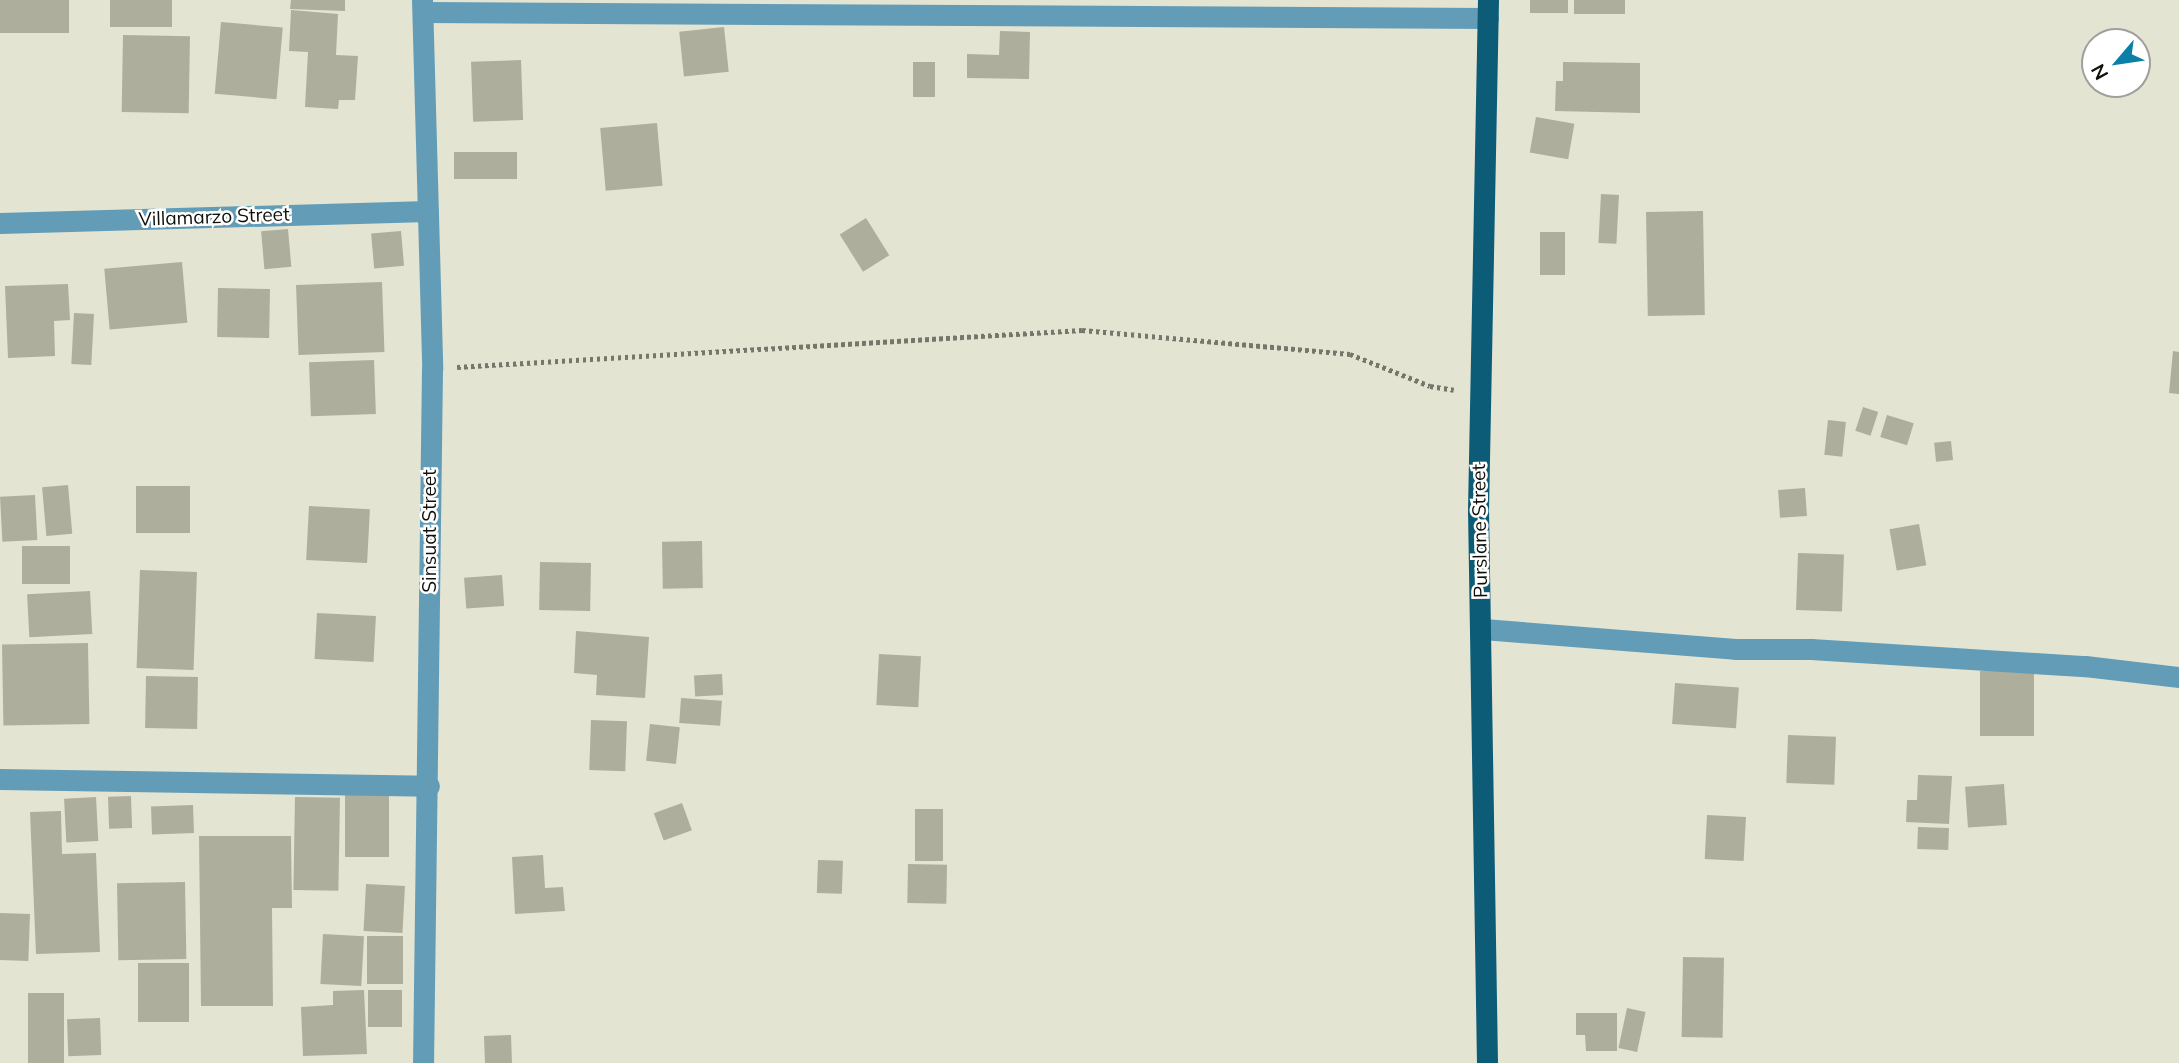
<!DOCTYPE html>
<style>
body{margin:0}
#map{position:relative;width:2179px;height:1063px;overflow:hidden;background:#e4e4d2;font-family:Mulish,sans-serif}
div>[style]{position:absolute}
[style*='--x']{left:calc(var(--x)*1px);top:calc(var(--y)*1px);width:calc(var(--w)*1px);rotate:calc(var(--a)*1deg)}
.building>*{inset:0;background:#aeae9d;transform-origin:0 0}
.path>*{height:4.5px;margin-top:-2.25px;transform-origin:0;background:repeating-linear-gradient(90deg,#76766a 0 3.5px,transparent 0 7px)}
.street>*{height:21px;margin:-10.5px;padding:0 10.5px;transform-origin:10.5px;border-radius:10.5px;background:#629cb7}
.primary>*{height:21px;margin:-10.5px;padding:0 10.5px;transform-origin:10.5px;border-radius:10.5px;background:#0c5b77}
span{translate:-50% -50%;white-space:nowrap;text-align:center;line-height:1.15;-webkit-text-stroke:5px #fff;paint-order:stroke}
.street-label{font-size:19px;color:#10100a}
.north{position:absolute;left:2081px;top:28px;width:70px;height:70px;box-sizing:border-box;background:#fff;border:2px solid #9f9f9d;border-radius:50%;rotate:241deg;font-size:19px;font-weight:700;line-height:28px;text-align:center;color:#10100a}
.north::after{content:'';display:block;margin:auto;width:24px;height:32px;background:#0a80a7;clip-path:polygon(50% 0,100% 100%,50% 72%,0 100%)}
</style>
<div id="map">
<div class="building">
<div style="left:0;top:0;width:69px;height:33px"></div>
<div style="left:110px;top:0;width:62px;height:27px"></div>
<div style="clip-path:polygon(291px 0,345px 0,345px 11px,290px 9px)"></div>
<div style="left:1530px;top:0;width:38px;height:13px"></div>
<div style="left:1574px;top:0;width:51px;height:14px"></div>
<div style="clip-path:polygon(291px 10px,338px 14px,336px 55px,358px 56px,355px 100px,339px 100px,338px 109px,305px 107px,308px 52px,289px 51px)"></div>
<div style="left:221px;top:22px;width:62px;height:72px;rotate:5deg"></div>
<div style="left:724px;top:27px;width:45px;height:45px;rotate:84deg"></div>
<div style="clip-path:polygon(1000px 31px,1030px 32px,1029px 79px,967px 78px,967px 54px,999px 55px)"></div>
<div style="left:123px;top:35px;width:67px;height:77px;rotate:1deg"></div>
<div style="left:521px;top:60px;width:60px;height:50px;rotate:88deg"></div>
<div style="left:913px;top:62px;width:22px;height:35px"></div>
<div style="clip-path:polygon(1563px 62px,1640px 63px,1640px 113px,1555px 111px,1556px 81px,1563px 81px)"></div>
<div style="left:1536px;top:117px;width:39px;height:36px;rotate:10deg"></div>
<div style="left:657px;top:123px;width:63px;height:57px;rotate:85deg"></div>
<div style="left:517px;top:152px;width:27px;height:63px;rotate:90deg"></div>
<div style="left:1601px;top:194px;width:18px;height:49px;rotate:3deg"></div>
<div style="left:1703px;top:211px;width:104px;height:57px;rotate:89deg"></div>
<div style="left:866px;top:218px;width:44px;height:31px;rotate:58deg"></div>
<div style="left:288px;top:229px;width:38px;height:27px;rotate:85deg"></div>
<div style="left:401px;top:231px;width:35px;height:30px;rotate:85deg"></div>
<div style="left:1540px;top:232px;width:25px;height:43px"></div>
<div style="left:182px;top:262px;width:61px;height:78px;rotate:85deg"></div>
<div style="left:382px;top:282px;width:70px;height:86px;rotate:88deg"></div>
<div style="clip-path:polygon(68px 284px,70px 320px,54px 321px,55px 356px,8px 358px,5px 286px)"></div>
<div style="left:218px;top:288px;width:52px;height:49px;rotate:1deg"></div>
<div style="left:74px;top:313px;width:20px;height:51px;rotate:3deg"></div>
<div style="clip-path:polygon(2173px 351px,2179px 352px,2179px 394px,2169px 393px)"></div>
<div style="left:374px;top:360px;width:54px;height:65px;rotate:88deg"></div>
<div style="left:1863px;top:407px;width:16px;height:25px;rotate:18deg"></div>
<div style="left:1887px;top:415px;width:28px;height:23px;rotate:17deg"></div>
<div style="left:1828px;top:420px;width:18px;height:35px;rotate:6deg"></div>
<div style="left:1951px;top:441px;width:19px;height:17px;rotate:84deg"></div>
<div style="left:68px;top:485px;width:49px;height:26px;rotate:85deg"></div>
<div style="left:136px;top:486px;width:54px;height:47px"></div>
<div style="left:1805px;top:488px;width:28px;height:27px;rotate:86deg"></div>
<div style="left:35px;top:495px;width:45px;height:35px;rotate:87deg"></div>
<div style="left:309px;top:506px;width:61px;height:54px;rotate:3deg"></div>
<div style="left:1919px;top:524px;width:42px;height:30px;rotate:80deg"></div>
<div style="left:702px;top:541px;width:47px;height:40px;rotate:89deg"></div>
<div style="left:22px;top:546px;width:48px;height:38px"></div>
<div style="left:1798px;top:553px;width:46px;height:57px;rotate:2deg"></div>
<div style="left:540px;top:562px;width:51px;height:48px;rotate:1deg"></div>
<div style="left:140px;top:570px;width:57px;height:98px;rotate:2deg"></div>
<div style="left:502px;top:575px;width:31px;height:38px;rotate:86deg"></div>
<div style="left:90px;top:591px;width:43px;height:63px;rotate:87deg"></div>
<div style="left:317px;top:613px;width:59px;height:46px;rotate:3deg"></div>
<div style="clip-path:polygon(576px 631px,649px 637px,645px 698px,596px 695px,597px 675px,574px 673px)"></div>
<div style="left:88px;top:643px;width:81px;height:86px;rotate:89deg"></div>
<div style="left:879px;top:654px;width:42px;height:51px;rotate:3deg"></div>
<div style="left:2034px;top:671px;width:65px;height:54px;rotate:90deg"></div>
<div style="left:722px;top:674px;width:21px;height:28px;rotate:87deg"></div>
<div style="left:146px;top:676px;width:52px;height:52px;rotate:1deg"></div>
<div style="left:1675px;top:683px;width:64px;height:41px;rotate:4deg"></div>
<div style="left:681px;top:698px;width:41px;height:25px;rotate:4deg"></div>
<div style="left:591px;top:720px;width:36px;height:50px;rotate:2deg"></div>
<div style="left:650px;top:724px;width:30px;height:37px;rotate:6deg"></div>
<div style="left:1788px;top:735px;width:48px;height:48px;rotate:2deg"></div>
<div style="clip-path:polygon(1918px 775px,1952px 776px,1949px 824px,1906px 822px,1907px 800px,1917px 800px)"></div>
<div style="left:2004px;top:784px;width:41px;height:39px;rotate:86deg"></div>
<div style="left:345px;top:786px;width:44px;height:71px"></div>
<div style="left:131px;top:796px;width:32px;height:23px;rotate:88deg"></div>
<div style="left:96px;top:797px;width:44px;height:32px;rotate:87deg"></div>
<div style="left:295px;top:797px;width:45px;height:93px;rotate:1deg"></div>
<div style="left:682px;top:803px;width:29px;height:30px;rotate:70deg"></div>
<div style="left:193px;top:805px;width:28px;height:42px;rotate:88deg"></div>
<div style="left:915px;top:809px;width:28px;height:52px"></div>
<div style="clip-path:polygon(61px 811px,62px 854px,96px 853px,100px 952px,36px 954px,30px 812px)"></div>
<div style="left:1707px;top:815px;width:39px;height:44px;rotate:3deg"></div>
<div style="left:1918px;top:827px;width:31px;height:22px;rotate:2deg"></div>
<div style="clip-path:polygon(199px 836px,291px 836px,292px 908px,272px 908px,273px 1006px,201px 1006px)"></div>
<div style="clip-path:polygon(543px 855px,545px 888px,563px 887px,565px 911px,515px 914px,512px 857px)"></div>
<div style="left:818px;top:860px;width:25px;height:33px;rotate:2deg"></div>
<div style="left:908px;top:864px;width:39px;height:39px;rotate:1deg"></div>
<div style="left:185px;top:882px;width:77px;height:68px;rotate:89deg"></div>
<div style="left:366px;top:884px;width:39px;height:47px;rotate:3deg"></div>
<div style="left:0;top:913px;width:30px;height:47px;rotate:2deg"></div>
<div style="left:323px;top:934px;width:41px;height:50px;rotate:3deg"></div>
<div style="left:367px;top:936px;width:36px;height:48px"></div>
<div style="left:1683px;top:957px;width:41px;height:80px;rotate:1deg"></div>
<div style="left:138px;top:963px;width:51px;height:59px"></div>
<div style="clip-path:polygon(364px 990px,367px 1054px,303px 1056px,301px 1007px,333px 1005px,333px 991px)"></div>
<div style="left:368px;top:990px;width:34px;height:37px"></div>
<div style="left:28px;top:993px;width:36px;height:70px"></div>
<div style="left:1627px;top:1008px;width:19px;height:41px;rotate:12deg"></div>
<div style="clip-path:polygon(1576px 1013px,1617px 1013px,1617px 1051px,1586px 1051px,1585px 1035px,1576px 1035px)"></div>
<div style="left:100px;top:1018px;width:37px;height:33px;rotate:88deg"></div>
<div style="left:511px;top:1035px;width:28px;height:27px;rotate:88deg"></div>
</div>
<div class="path">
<div style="--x:457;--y:367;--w:626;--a:-3.39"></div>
<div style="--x:1082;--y:330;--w:269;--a:5.1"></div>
<div style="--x:1350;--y:354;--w:86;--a:21.8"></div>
<div style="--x:1430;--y:386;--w:24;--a:9"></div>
</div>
<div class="street">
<div style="--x:422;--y:0;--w:369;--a:88.4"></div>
<div style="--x:432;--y:369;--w:694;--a:90.74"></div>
<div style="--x:423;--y:12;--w:1065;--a:0.32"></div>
<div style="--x:0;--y:223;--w:428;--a:-1.6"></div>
<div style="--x:1483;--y:629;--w:253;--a:4.5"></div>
<div style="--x:1735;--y:649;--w:76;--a:0"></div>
<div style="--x:1811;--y:649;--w:275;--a:3.6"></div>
<div style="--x:2085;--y:666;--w:95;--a:6.7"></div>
<div style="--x:0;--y:779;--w:429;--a:0.9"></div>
</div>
<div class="primary">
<div style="--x:1487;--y:1063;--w:552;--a:-90.93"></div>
<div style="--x:1478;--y:511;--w:511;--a:-88.88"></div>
</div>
<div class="street-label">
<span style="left:214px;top:217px;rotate:-2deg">Villamarzo Street</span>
<span style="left:430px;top:531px;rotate:-90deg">Sinsuat Street</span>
<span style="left:1480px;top:531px;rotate:-91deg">Purslane Street</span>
</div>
<div class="north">N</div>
</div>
